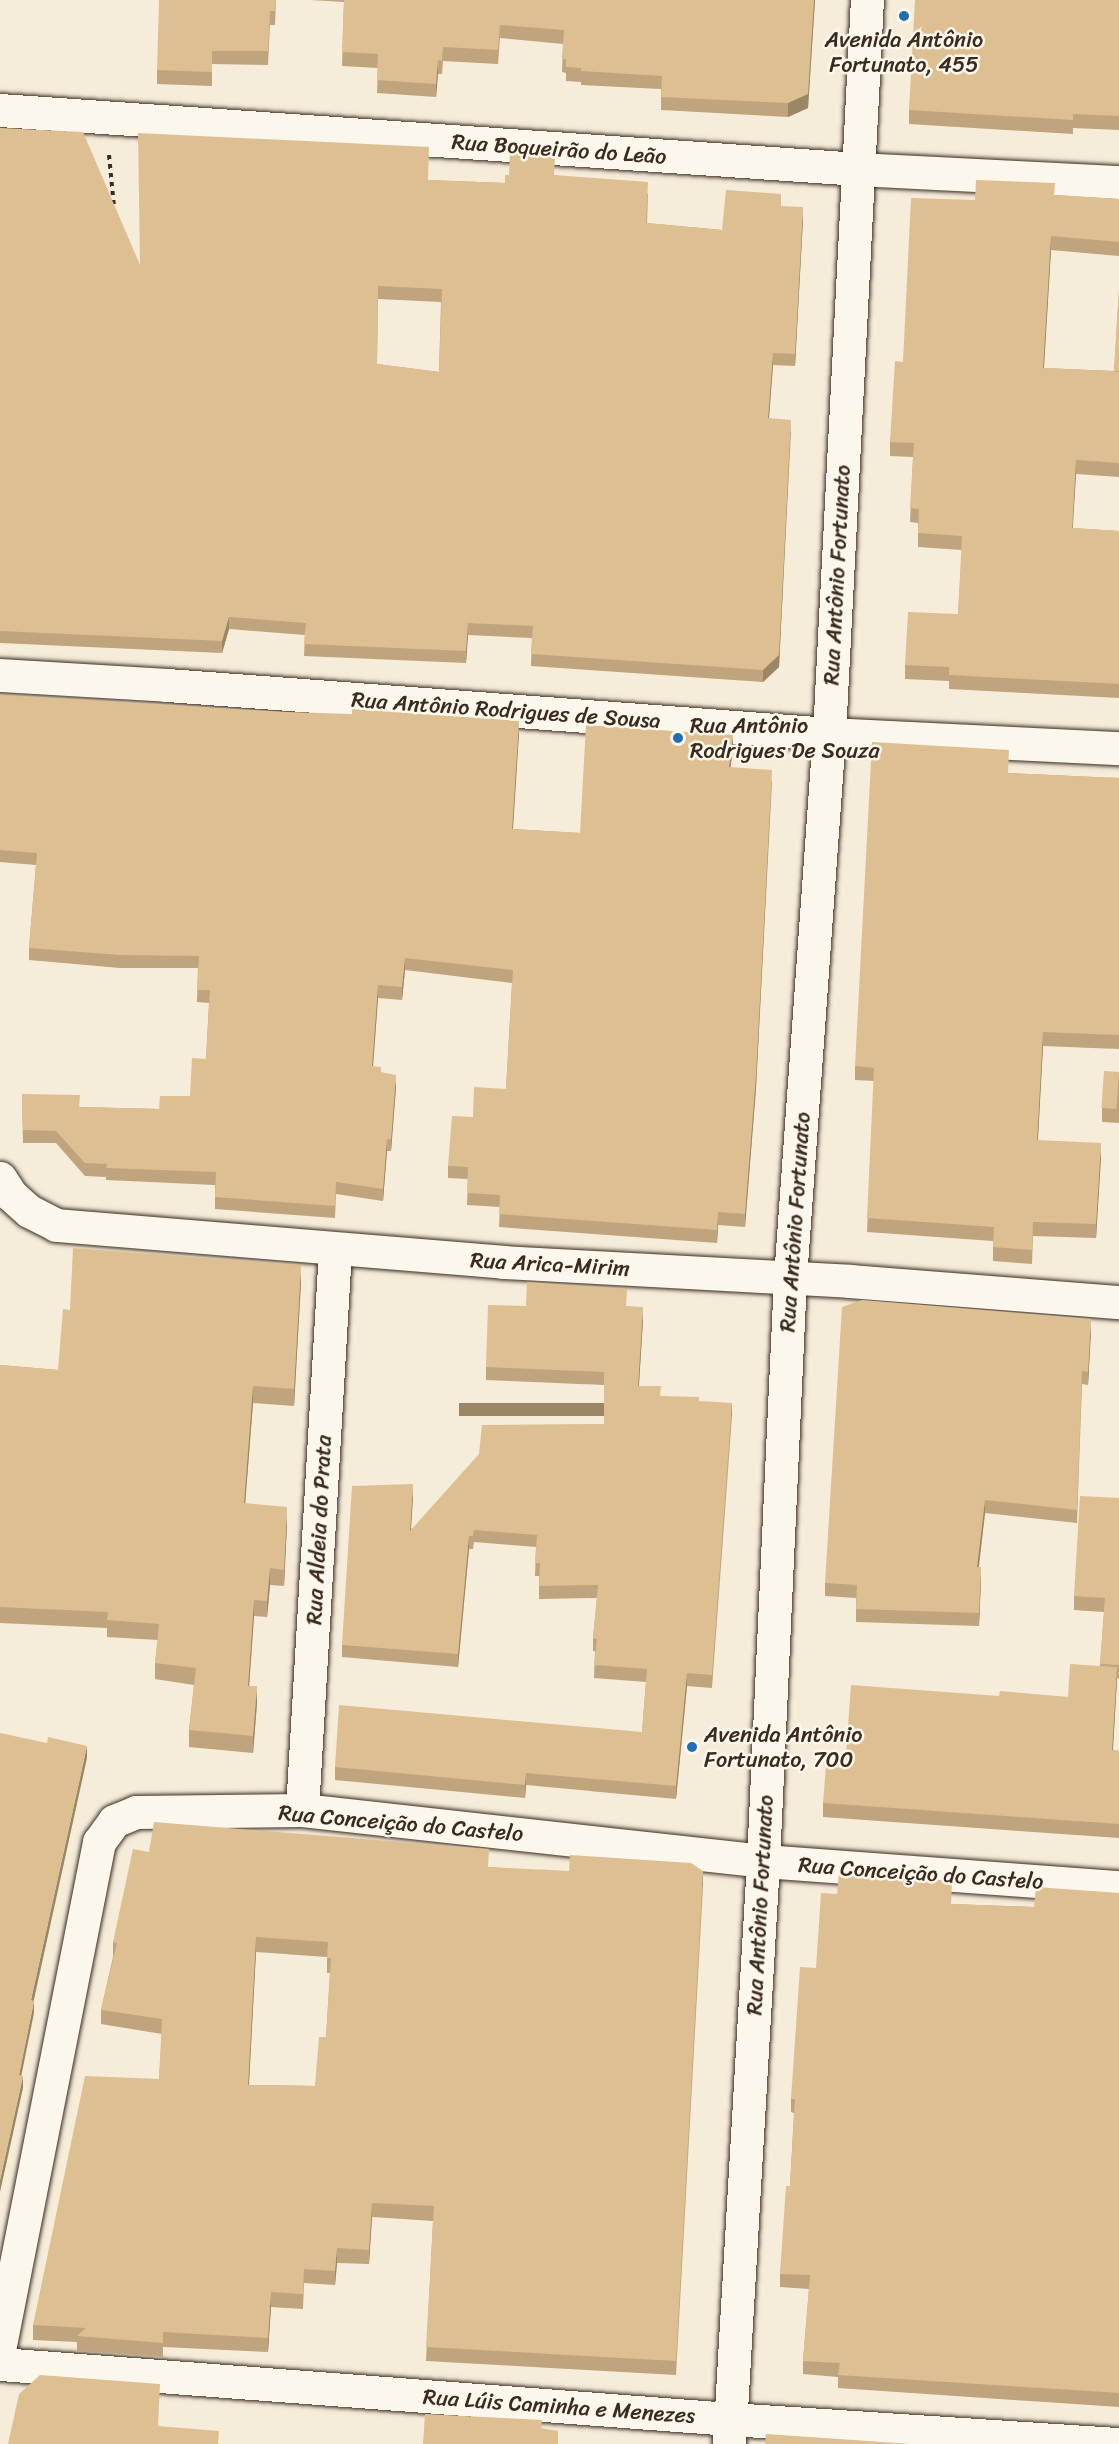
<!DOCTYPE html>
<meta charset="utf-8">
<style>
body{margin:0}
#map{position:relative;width:1119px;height:2444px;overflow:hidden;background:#f5ecda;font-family:Sriracha,sans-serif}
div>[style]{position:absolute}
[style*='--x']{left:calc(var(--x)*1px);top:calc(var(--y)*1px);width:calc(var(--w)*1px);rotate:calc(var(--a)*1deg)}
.path>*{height:4px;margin-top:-2px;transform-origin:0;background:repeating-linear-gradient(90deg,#3b2a1e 0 4.5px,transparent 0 9px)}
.roads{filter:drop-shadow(0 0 2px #3b2a1e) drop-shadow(0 0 2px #3b2a1e)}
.minor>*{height:33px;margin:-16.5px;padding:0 16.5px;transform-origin:16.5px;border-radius:16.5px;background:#fbf7ec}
.wall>*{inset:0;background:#bfa47d}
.shaded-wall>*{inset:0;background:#9b8666;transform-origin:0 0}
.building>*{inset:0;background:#debf91;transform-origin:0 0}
.dots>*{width:16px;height:16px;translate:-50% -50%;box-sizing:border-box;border:3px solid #fbf7ec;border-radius:50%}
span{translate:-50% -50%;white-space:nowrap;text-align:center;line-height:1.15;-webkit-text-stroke:5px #fbf7ec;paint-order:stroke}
.poi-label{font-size:22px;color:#3b2a1e}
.left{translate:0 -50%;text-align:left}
.street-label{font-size:22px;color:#3b2a1e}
</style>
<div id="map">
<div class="path">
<div style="--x:109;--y:155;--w:52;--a:84.5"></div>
</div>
<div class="roads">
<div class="minor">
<div style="--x:0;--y:110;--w:860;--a:3.93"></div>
<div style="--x:858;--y:169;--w:261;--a:2.9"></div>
<div style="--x:0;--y:675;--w:167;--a:3.4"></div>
<div style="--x:167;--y:685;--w:664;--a:4.23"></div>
<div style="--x:829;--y:734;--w:290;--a:2.8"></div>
<div style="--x:0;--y:1178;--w:20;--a:57"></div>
<div style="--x:11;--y:1195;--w:24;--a:42"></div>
<div style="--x:29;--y:1211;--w:30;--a:27"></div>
<div style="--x:56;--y:1225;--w:449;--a:4.7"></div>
<div style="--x:503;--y:1262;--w:348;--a:3.1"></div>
<div style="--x:850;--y:1281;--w:270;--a:4.5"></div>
<div style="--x:302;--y:1810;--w:562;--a:-86.63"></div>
<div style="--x:0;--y:2345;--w:513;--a:-78.87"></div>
<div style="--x:99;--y:1842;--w:26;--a:-54"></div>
<div style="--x:114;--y:1821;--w:24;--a:-22"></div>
<div style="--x:136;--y:1812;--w:166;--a:-0.7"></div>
<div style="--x:302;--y:1810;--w:464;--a:6.3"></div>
<div style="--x:763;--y:1861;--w:357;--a:4.2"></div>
<div style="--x:0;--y:2364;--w:732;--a:4.31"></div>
<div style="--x:730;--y:2419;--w:390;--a:3.7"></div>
<div style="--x:729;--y:2444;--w:584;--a:-86.66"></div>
<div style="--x:763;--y:1861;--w:584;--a:-87.35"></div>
<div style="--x:790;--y:1278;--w:545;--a:-85.9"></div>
<div style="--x:829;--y:734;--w:735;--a:-87.04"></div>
</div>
</div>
<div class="wall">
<div style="clip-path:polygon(276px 0,275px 25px,270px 25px,268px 65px,212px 64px,212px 86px,157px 84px,157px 70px)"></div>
<div style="clip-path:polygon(310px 0,815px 0,808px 108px,788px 117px,661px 110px,661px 89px,581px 85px,581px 82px,566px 81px,566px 73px,562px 72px,563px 44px,500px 38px,498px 64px,443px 61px,442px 74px,438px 74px,436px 97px,377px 93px,378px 68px,342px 66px,344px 2px)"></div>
<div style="clip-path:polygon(1119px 0,1119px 130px,1073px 128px,1073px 134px,909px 124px,909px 110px)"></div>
<div style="clip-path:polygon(evenodd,0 128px,140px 265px,428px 180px,505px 183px,555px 175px,648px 194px,647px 223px,722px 230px,781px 206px,803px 219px,795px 366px,773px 365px,769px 418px,791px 432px,779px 667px,763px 682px,531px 666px,532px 638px,468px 635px,466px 663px,304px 656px,305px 635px,229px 629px,222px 653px,0 643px,0 128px,378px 299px,441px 302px,439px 372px,377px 364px,378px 299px)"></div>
<div style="clip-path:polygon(1055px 195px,1119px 199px,1119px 256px,1051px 250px,1044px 368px,1114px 371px,1119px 290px,1119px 477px,1076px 474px,1072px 528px,1119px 531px,1119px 698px,949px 689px,949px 681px,905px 679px,905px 665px,958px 614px,962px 550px,918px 547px,918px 523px,910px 522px,913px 457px,890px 456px,890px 442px,903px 362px,975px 200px)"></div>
<div style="clip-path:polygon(0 695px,519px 733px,513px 829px,580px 833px,733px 748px,730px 768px,772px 782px,756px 1088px,745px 1227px,718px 1225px,717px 1243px,499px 1227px,500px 1207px,467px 1205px,468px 1179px,448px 1178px,448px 1166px,473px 1117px,506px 1089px,512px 983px,405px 970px,402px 1000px,378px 998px,373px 1067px,381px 1072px,396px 1087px,391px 1151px,387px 1151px,383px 1201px,336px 1194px,335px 1218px,215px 1209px,215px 1185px,106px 1180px,106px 1177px,85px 1176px,56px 1143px,23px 1143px,22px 1094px,80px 1107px,159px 1109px,190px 1096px,206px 1059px,209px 1003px,197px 1002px,198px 968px,120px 968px,29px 960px,29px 948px,36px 865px,0 862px)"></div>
<div style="clip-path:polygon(1008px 773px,1119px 778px,1119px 1049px,1043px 1046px,1038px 1140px,1101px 1157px,1096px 1238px,1033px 1236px,1032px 1264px,993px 1261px,993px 1241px,867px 1232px,874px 1081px,855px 1080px,855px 1066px)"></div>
<div style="clip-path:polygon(1119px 1072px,1119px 1123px,1102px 1122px,1102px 1108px)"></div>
<div style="clip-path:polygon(301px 1282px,294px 1406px,253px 1403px,245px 1503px,287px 1524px,284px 1586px,270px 1585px,267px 1617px,254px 1616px,249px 1686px,257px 1703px,253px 1753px,189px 1747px,189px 1730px,194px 1685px,155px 1679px,155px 1663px,158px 1640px,107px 1637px,107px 1628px,0 1623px,0 1365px,58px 1370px,70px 1310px)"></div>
<div style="clip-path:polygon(526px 1306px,627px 1306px,643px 1320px,639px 1386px,661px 1396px,699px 1401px,732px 1416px,712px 1688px,687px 1686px,676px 1799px,526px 1785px,525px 1798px,335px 1780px,335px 1767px,642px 1732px,646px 1682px,594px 1678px,595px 1651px,593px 1651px,593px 1638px,597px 1598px,539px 1599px,539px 1576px,535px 1576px,536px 1547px,474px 1542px,473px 1549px,469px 1549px,458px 1667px,342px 1657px,342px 1645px,413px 1496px,411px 1529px,604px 1424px,604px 1385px,486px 1380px,486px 1367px)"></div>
<div style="clip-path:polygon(1091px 1331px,1088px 1385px,1082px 1384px,1077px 1523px,985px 1513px,979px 1567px,981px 1580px,979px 1626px,856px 1622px,856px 1598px,825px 1596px,825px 1583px)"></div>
<div style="clip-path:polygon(1119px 1498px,1119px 1679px,1117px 1678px,1113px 1750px,1119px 1751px,1119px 1838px,823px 1817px,823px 1803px,845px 1768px,999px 1696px,1068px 1697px,1100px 1666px,1104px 1612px,1074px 1610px,1074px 1596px)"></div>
<div style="clip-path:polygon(evenodd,149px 1852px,489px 1867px,703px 1886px,676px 2375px,426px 2361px,433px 2221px,372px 2217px,369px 2264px,337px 2263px,335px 2285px,304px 2283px,303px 2309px,271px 2307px,268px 2352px,163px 2347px,163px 2357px,77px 2351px,77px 2342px,33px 2340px,33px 2325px,159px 2079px,162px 2034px,101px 2024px,101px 2010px,113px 1957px,113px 1942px,149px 1852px,256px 1952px,327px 1957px,327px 1973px,330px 1973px,326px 2037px,315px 2086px,249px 2085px,256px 1952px)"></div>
<div style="clip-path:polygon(1119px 1893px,1119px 2407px,838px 2388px,838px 2377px,803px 2374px,803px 2361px,809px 2289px,780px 2287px,780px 2274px,790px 2186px,794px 2113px,791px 2112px,791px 2099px,816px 1968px,837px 1894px,951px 1904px,1034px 1907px)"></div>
</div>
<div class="shaded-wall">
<div style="clip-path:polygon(814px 0,815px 0,808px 108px,788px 117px,788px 103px)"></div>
<div style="clip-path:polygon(438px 60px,438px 74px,436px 97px,436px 84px)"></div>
<div style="clip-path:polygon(803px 207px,803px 219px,795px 366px,795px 354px)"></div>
<div style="clip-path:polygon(1051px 236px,1051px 250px,1043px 382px,1043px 368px)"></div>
<div style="clip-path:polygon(773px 353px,773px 365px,768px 430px,768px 418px)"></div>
<div style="clip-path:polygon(791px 420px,779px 667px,763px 682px,763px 670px)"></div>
<div style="clip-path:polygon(1076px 460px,1076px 474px,1072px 542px,1072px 528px)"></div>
<div style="clip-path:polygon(229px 617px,229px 629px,222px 653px,222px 641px)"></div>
<div style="clip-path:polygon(468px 623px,468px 635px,466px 663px,466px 651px)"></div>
<div style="clip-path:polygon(519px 721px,519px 733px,512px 842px,512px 829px)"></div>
<div style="clip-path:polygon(733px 735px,733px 748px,729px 780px,729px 767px)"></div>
<div style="clip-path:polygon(772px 770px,756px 1088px,745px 1227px,745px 1214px)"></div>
<div style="clip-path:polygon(405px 958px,405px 970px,402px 1000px,402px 987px)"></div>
<div style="clip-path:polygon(378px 985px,378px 998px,372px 1079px,372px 1066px)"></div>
<div style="clip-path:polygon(1043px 1032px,1043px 1046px,1037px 1154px,1037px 1140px)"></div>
<div style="clip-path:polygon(396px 1075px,396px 1087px,391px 1151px,391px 1139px)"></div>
<div style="clip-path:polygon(387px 1139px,387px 1151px,383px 1201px,383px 1189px)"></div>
<div style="clip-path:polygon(1101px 1143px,1101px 1157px,1096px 1238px,1096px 1224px)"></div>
<div style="clip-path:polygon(718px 1212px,718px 1225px,717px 1243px,717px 1230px)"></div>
<div style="clip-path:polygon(301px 1265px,301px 1282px,294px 1406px,294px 1389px)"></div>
<div style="clip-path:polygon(643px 1307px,643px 1320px,638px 1398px,638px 1386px)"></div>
<div style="clip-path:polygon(1091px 1319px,1091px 1331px,1088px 1385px,1088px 1372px)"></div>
<div style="clip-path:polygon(253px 1386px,253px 1403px,244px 1519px,244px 1503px)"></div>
<div style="left:732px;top:1403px;width:13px;height:273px;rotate:90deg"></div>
<div style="clip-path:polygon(413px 1484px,413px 1496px,410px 1543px,410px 1531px)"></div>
<div style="clip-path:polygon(985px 1500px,985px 1513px,977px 1580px,977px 1567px)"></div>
<div style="clip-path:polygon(287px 1507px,287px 1524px,284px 1586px,284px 1570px)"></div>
<div style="clip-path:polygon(469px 1536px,469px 1549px,458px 1667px,458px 1654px)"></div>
<div style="clip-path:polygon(981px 1567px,981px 1580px,979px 1626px,979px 1613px)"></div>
<div style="clip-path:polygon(270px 1568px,270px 1585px,267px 1617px,267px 1601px)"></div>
<div style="clip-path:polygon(254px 1600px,254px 1616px,248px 1702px,248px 1686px)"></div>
<div style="clip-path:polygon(1117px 1667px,1117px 1680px,1112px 1764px,1112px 1750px)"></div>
<div style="clip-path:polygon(687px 1673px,687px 1686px,676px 1799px,676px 1786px)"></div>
<div style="clip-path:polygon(257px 1686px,257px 1703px,253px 1753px,253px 1736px)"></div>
<div style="clip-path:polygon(87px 1746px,87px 1758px,31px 2013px,31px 2000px)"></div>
<div style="clip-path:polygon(526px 1773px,526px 1785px,525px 1798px,525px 1785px)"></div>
<div style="left:703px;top:1871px;width:15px;height:491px;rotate:90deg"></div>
<div style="clip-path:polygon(256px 1937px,256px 1952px,248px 2100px,248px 2085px)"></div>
<div style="clip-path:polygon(34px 2001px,34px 2013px,19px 2087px,19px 2075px)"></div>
<div style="clip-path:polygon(23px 2076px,23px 2088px,0 2192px,0 2180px)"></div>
<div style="clip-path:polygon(372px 2203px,372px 2217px,369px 2264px,369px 2250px)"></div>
<div style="clip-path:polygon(337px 2248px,337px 2263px,335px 2285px,335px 2271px)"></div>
<div style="clip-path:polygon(271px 2292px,271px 2307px,268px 2352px,268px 2338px)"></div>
</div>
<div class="building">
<div style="clip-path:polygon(159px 0,276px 0,275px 11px,270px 11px,268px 51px,212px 51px,212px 72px,157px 70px)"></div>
<div style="clip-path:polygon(344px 0,814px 0,808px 94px,788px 103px,661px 97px,662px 76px,581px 71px,581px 68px,566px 67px,566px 59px,562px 59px,564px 30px,500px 25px,498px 50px,443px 47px,442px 61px,438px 60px,436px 84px,377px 80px,378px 54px,342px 52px)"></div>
<div style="clip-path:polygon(915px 0,1119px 0,1119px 116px,1073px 114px,1073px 120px,909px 110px)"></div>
<div style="clip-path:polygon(evenodd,0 128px,83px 132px,140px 265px,138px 133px,429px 147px,428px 180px,505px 183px,505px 175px,509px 175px,510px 152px,555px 155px,554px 175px,648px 182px,646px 223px,722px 230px,726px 190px,781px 194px,781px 206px,803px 207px,795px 354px,773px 353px,768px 418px,791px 420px,779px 655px,763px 670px,531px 654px,533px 626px,468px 623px,466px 651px,304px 644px,306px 623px,229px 617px,222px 641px,0 631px,0 128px,378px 286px,442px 289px,439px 372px,377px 364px,378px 286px)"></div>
<div style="clip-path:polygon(976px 180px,1055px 183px,1054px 195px,1119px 199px,1119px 242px,1051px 236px,1043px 368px,1111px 371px,1119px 372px,1119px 463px,1076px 460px,1072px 528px,1119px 531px,1119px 684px,949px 675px,949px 667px,905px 665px,908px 612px,958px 614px,962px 536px,918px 533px,919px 509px,910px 508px,914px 443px,890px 442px,895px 361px,903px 362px,911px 198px,975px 200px)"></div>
<div style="clip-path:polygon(1119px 290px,1119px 371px,1114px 371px)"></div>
<div style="clip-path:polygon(0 695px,286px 712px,352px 714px,352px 709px,519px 721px,512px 829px,580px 833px,586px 725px,733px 735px,729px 767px,772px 770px,756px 1076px,745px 1214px,718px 1212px,717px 1230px,499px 1214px,500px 1195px,467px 1193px,468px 1167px,448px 1166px,452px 1116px,473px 1117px,474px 1087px,506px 1089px,513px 970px,405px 958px,402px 987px,378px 985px,372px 1066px,381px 1067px,381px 1072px,396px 1075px,391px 1139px,387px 1139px,383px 1189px,336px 1182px,335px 1206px,215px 1197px,216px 1172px,106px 1168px,107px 1164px,85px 1163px,56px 1131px,23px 1130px,22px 1094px,80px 1095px,79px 1107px,159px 1109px,160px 1096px,190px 1096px,192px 1058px,206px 1059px,210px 990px,197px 990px,199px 956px,120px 955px,29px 948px,37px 853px,0 850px)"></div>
<div style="clip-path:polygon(872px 742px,1009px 750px,1008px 773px,1119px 778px,1119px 1035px,1043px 1032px,1037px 1140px,1101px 1143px,1096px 1224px,1033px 1222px,1032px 1250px,993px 1247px,994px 1227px,867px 1218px,874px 1068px,855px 1066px)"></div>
<div style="left:1104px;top:1071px;width:15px;height:37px;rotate:4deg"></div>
<div style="clip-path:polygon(73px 1248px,301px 1265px,294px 1389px,253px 1386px,244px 1503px,287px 1507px,284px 1570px,270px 1568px,267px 1601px,254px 1600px,248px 1686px,257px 1686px,253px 1736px,189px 1730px,196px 1668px,155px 1663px,159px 1624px,107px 1620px,108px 1612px,0 1607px,0 1365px,58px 1370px,63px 1309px,70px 1310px)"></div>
<div style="clip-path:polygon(527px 1282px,627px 1289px,626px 1306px,643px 1307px,638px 1386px,661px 1386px,660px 1396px,699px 1397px,699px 1401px,732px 1403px,712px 1675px,687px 1673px,676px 1786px,526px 1773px,525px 1785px,335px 1767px,339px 1705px,642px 1732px,647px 1669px,594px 1665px,597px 1639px,593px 1638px,598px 1585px,539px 1586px,540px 1563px,535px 1563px,537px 1535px,474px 1530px,473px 1536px,469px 1536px,458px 1654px,342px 1645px,352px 1486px,413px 1484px,410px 1531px,479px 1454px,482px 1425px,604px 1424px,604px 1372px,486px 1367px,488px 1305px,526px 1306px)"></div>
<div style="clip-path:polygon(862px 1300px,1091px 1319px,1088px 1372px,1082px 1371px,1077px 1510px,985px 1500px,977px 1567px,981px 1567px,979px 1613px,856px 1609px,857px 1585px,825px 1583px,842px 1307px)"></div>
<div style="clip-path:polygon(1080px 1496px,1119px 1498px,1119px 1665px,1100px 1664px,1105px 1598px,1074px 1596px)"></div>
<div style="clip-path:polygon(1070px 1664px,1117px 1667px,1112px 1750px,1119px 1751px,1119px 1824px,823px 1803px,826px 1766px,845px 1768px,851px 1685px,999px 1696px,1000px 1691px,1068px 1697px)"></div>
<div style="clip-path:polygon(0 1733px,47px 1743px,48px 1737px,87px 1746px,31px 2000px,34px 2001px,19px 2075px,23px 2076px,0 2180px)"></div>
<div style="clip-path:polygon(evenodd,154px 1822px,489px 1849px,488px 1867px,569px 1871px,570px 1855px,691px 1863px,703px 1871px,676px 2361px,426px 2347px,434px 2206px,372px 2203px,369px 2250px,337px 2248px,335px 2271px,304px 2269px,303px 2294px,271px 2292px,268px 2338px,163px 2332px,163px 2343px,77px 2336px,86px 2328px,33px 2325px,85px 2076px,159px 2079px,162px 2019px,101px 2010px,117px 1943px,113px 1942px,133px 1849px,149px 1852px,154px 1822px,256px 1937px,328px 1942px,327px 1958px,331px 1958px,326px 2037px,319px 2037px,315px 2086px,248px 2085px,256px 1937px)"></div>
<div style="clip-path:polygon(839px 1872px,952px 1881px,951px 1904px,1034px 1907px,1036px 1887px,1119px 1893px,1119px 2393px,838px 2375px,840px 2363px,803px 2361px,810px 2275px,780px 2274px,786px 2186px,790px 2186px,795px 2099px,791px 2099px,800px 1967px,816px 1968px,821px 1893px,837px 1894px)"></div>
<div style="clip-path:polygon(40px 2375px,160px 2384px,158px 2426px,219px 2431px,218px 2444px,8px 2444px,19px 2394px)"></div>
<div style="clip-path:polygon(425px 2414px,542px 2420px,541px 2428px,558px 2431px,558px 2444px,423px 2444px)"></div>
<div style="clip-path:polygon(766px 2434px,911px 2444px,765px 2444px)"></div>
</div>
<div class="dots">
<div style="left:904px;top:16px;background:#1f6fb2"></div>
<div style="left:678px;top:738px;background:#1f6fb2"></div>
<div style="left:692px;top:1747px;background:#1f6fb2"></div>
</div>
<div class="poi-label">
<span style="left:904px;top:52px">Avenida Antônio<br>Fortunato, 455</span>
<span class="left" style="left:690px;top:738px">Rua Antônio<br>Rodrigues De Souza</span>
<span class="left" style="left:704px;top:1747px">Avenida Antônio<br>Fortunato, 700</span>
</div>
<div class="street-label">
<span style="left:559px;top:149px;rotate:4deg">Rua Boqueirão do Leão</span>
<span style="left:837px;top:575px;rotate:-87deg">Rua Antônio Fortunato</span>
<span style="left:506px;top:710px;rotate:4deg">Rua Antônio Rodrigues de Sousa</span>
<span style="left:795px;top:1222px;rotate:-86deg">Rua Antônio Fortunato</span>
<span style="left:550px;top:1264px;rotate:3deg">Rua Arica-Mirim</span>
<span style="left:319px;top:1530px;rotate:-87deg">Rua Aldeia do Prata</span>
<span style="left:401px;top:1823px;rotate:5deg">Rua Conceição do Castelo</span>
<span style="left:921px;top:1873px;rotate:4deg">Rua Conceição do Castelo</span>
<span style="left:760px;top:1905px;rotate:-87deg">Rua Antônio Fortunato</span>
<span style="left:559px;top:2406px;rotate:4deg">Rua Lúis Caminha e Menezes</span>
</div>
</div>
